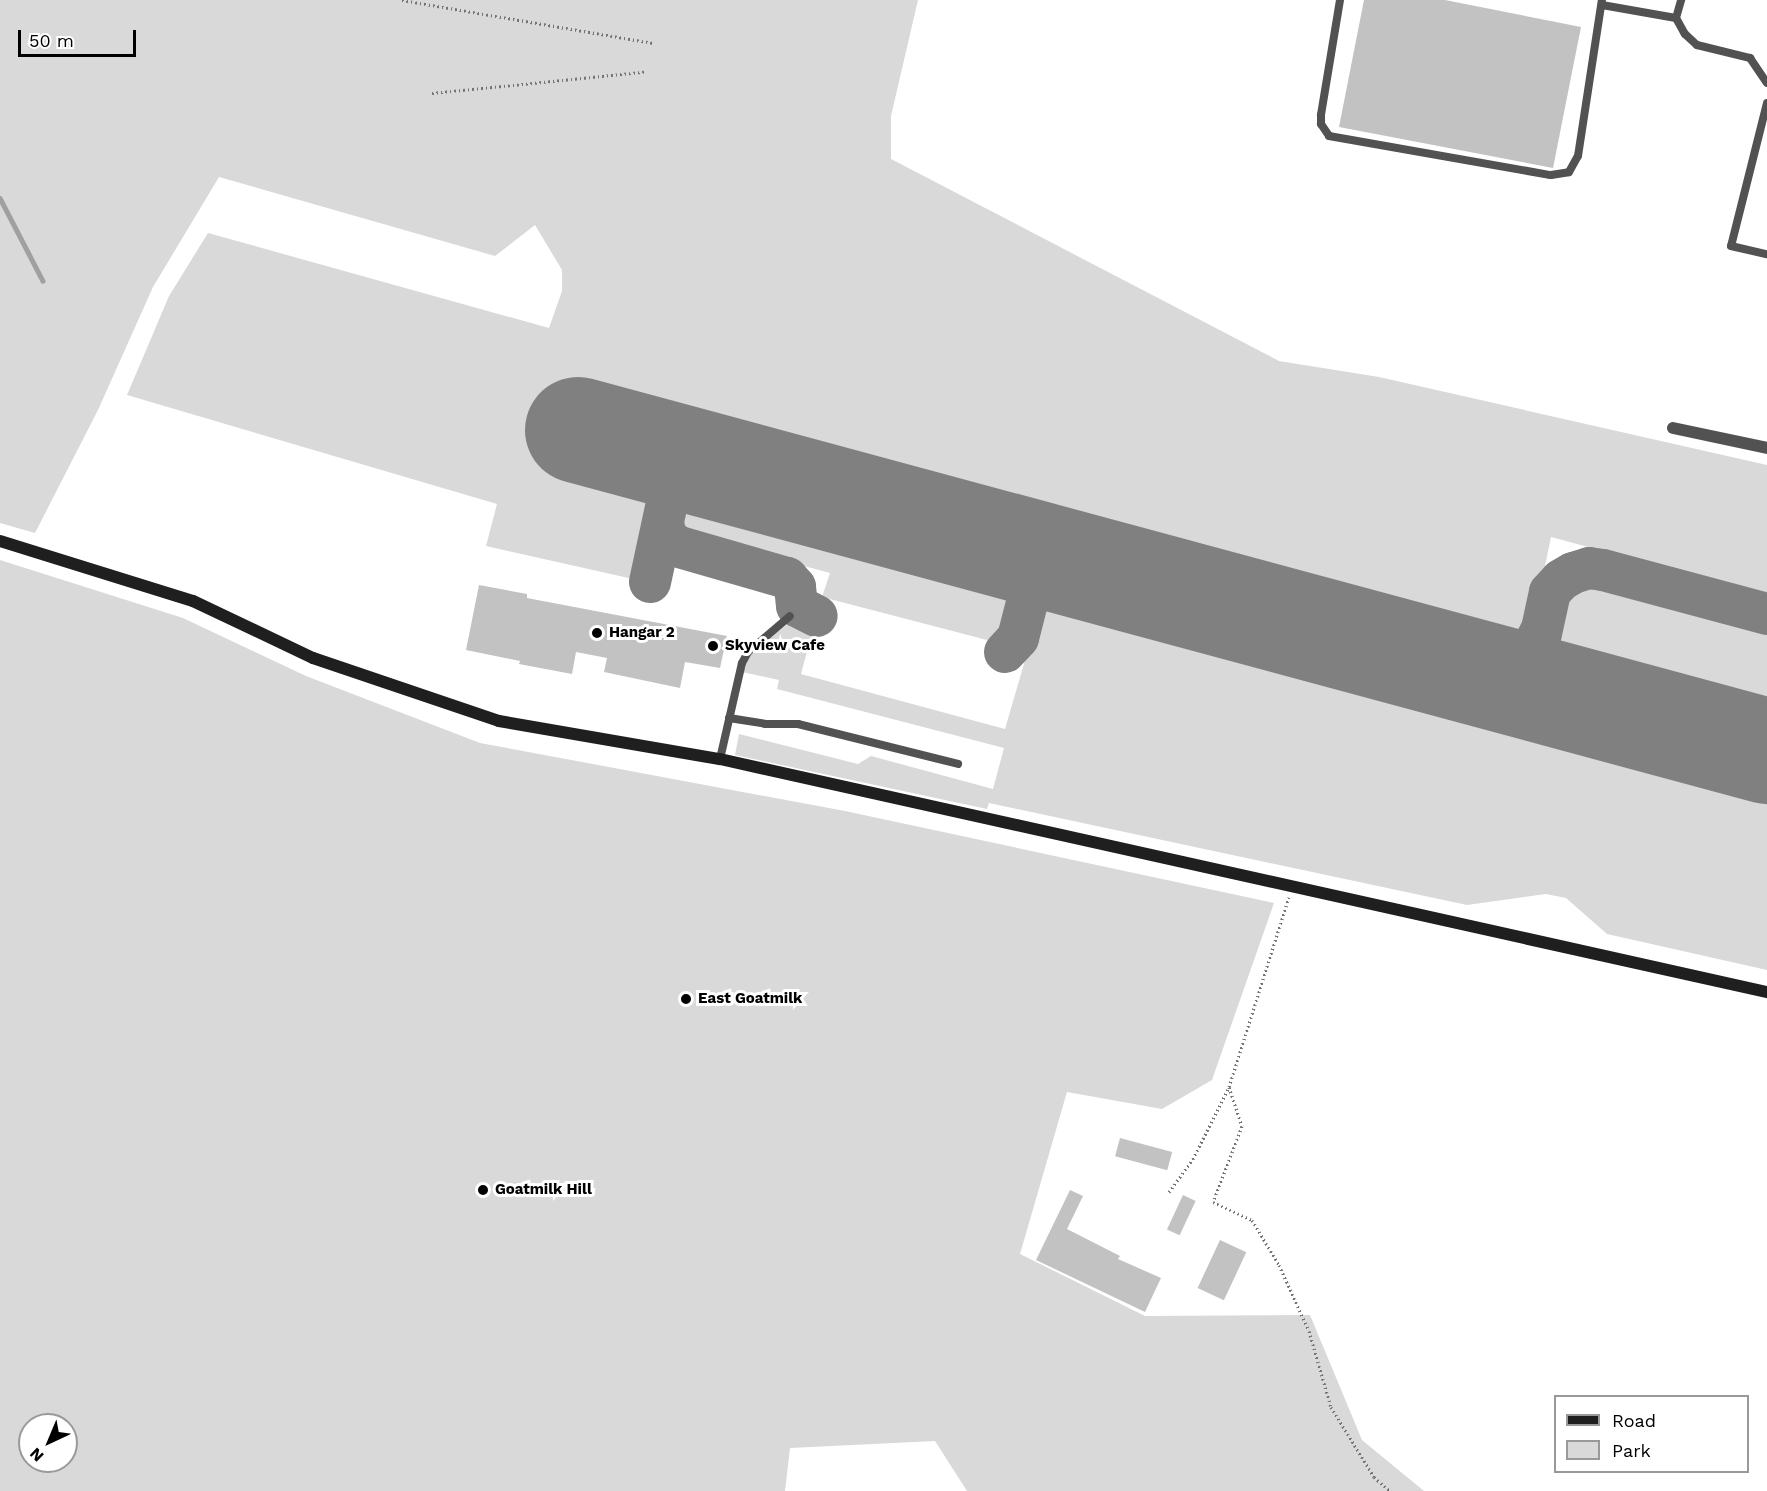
<!DOCTYPE html>
<style>
body{margin:0}
#map{position:relative;width:1767px;height:1491px;overflow:hidden;background:#fff;font-family:"Work Sans",sans-serif}
div>[style]{position:absolute}
[style*='--x']{left:calc(var(--x)*1px);top:calc(var(--y)*1px);width:calc(var(--w)*1px);rotate:calc(var(--a)*1deg)}
.green>*{inset:0;background:#d9d9d9}
.stream>*{height:4.5px;margin:-2.25px;padding:0 2.25px;transform-origin:2.25px;border-radius:2.25px;background:#a0a0a0}
.taxiway>*{height:42px;margin:-21px;padding:0 21px;transform-origin:21px;border-radius:21px;background:#808080}
.runway>*{height:106px;margin:-53px;padding:0 53px;transform-origin:53px;border-radius:53px;background:#808080}
.building>*{inset:0;background:#c2c2c2;transform-origin:0 0}
.path>*{height:3px;margin-top:-1.5px;transform-origin:0;background:repeating-linear-gradient(90deg,#747474 0 1.5px,transparent 0 4.5px)}
.lane>*{height:8px;margin:-4px;padding:0 4px;transform-origin:4px;border-radius:4px;background:#525252}
.street>*{height:12px;margin:-6px;padding:0 6px;transform-origin:6px;border-radius:6px;background:#525252}
.secondary>*{height:12px;margin:-6px;padding:0 6px;transform-origin:6px;border-radius:6px;background:#1f1f1f}
.dots>*{width:16px;height:16px;translate:-50% -50%;box-sizing:border-box;border:3px solid #fff;border-radius:50%}
span{translate:-50% -50%;white-space:nowrap;text-align:center;line-height:1.15;-webkit-text-stroke:6px #fff;paint-order:stroke}
.poi-label{font-size:15px;color:#000;font-weight:700}
.left{translate:0 -50%;text-align:left}
.legend{position:absolute;left:1554px;top:1395px;width:195px;height:78px;box-sizing:border-box;background:#fff;border:2px solid #999;margin:0;padding:8px 10px;list-style:none;font-size:18px;color:#000}
.legend li{display:flex;align-items:center;gap:12px;height:30px}
.legend b{width:30px;border:2px solid #999}
.north{position:absolute;left:18px;top:1413px;width:60px;height:60px;box-sizing:border-box;background:#fff;border:2px solid #999;border-radius:50%;rotate:224deg;font-size:16px;font-weight:700;line-height:24px;text-align:center;color:#000}
.north::after{content:'';display:block;margin:auto;width:21px;height:27px;background:#000;clip-path:polygon(50% 0,100% 100%,50% 72%,0 100%)}
.scale{position:absolute;left:18px;top:30px;width:118px;height:27px;box-sizing:border-box;border:3px solid #000;border-top:0;padding-left:8px;font-size:18px;line-height:21px;white-space:nowrap;color:#000;-webkit-text-stroke:4px #fff;paint-order:stroke}
</style>
<div id="map">
<div class="green">
<div style="clip-path:polygon(0 0,918px 0,891px 116px,891px 159px,1279px 361px,1379px 377px,1767px 465px,1767px 595px,1551px 537px,1533px 624px,1524px 637px,1510px 647px,1495px 651px,658px 425px,654px 410px,587px 391px,573px 445px,640px 464px,653px 471px,660px 484px,662px 493px,642px 581px,486px 546px,497px 504px,127px 395px,169px 296px,208px 233px,549px 328px,562px 291px,562px 270px,535px 225px,495px 256px,219px 177px,153px 287px,98px 410px,35px 533px,0 523px)"></div>
<div style="clip-path:polygon(711px 484px,1006px 564px,1019px 589px,1008px 626px,1000px 635px,987px 640px,822px 597px,830px 573px,684px 534px,679px 530px,675px 521px,676px 510px,683px 496px,696px 486px)"></div>
<div style="clip-path:polygon(evenodd,0 560px,183px 618px,306px 676px,480px 743px,845px 811px,1274px 903px,1212px 1080px,1162px 1109px,1067px 1092px,1020px 1254px,1145px 1316px,1310px 1315px,1362px 1440px,1424px 1491px,967px 1491px,935px 1441px,790px 1448px,785px 1491px,0 1491px,0 560px,30px 1425px,66px 1425px,66px 1461px,30px 1461px,30px 1425px)"></div>
<div style="clip-path:polygon(1586px 573px,1599px 574px,1767px 619px,1767px 721px,1567px 668px,1553px 652px,1552px 636px,1563px 591px,1572px 580px)"></div>
<div style="clip-path:polygon(1070px 579px,1767px 767px,1767px 970px,1607px 934px,1566px 898px,1546px 894px,1467px 905px,989px 803px,987px 809px,735px 755px,739px 734px,858px 764px,871px 756px,993px 789px,1004px 748px,777px 689px,779px 680px,742px 672px,748px 657px,756px 649px,797px 617px,815px 622px,801px 674px,1005px 729px,1044px 595px,1051px 587px)"></div>
</div>
<div class="stream">
<div style="--x:0;--y:198;--w:93;--a:62.6"></div>
</div>
<div class="taxiway">
<div style="--x:638;--y:447;--w:15;--a:28"></div>
<div style="--x:651;--y:454;--w:21;--a:49"></div>
<div style="--x:665;--y:470;--w:16;--a:75"></div>
<div style="--x:669;--y:485;--w:13;--a:94"></div>
<div style="--x:663;--y:524;--w:12;--a:76"></div>
<div style="--x:666;--y:536;--w:14;--a:45"></div>
<div style="--x:676;--y:546;--w:116;--a:16.1"></div>
<div style="--x:787;--y:578;--w:12;--a:48"></div>
<div style="--x:795;--y:587;--w:19;--a:84"></div>
<div style="--x:797;--y:606;--w:22;--a:27"></div>
<div style="--x:997;--y:544;--w:35;--a:44"></div>
<div style="--x:1022;--y:568;--w:13;--a:67"></div>
<div style="--x:1027;--y:580;--w:15;--a:82"></div>
<div style="--x:650;--y:582;--w:86;--a:-77.9"></div>
<div style="--x:668;--y:498;--w:14;--a:-60"></div>
<div style="--x:675;--y:486;--w:12;--a:-48"></div>
<div style="--x:683;--y:477;--w:17;--a:-28"></div>
<div style="--x:698;--y:469;--w:28;--a:6"></div>
<div style="--x:1005;--y:652;--w:19;--a:-47"></div>
<div style="--x:1018;--y:638;--w:44;--a:-75.7"></div>
<div style="--x:1029;--y:595;--w:11;--a:-52"></div>
<div style="--x:1036;--y:586;--w:23;--a:-31"></div>
<div style="--x:1056;--y:574;--w:27;--a:-13"></div>
<div style="--x:1486;--y:676;--w:15;--a:-8"></div>
<div style="--x:1501;--y:674;--w:17;--a:-31"></div>
<div style="--x:1516;--y:665;--w:23;--a:-47"></div>
<div style="--x:1532;--y:648;--w:19;--a:-62"></div>
<div style="--x:1555;--y:694;--w:27;--a:-121"></div>
<div style="--x:1541;--y:671;--w:33;--a:-92"></div>
<div style="--x:1540;--y:638;--w:47;--a:-77.7"></div>
<div style="--x:1550;--y:592;--w:16;--a:-47"></div>
<div style="--x:1561;--y:580;--w:14;--a:-30"></div>
<div style="--x:1573;--y:573;--w:17;--a:-17"></div>
<div style="--x:1589;--y:568;--w:14;--a:8"></div>
<div style="--x:1603;--y:570;--w:170;--a:15"></div>
</div>
<div class="runway">
<div style="--x:578;--y:430;--w:1232;--a:15.11"></div>
</div>
<div class="building">
<div style="clip-path:polygon(1364px 0,1445px 0,1581px 27px,1553px 168px,1339px 127px)"></div>
<div style="clip-path:polygon(479px 585px,527px 594px,527px 598px,727px 636px,720px 668px,685px 662px,680px 688px,604px 672px,607px 658px,576px 652px,572px 674px,519px 664px,520px 661px,466px 650px)"></div>
<div style="left:1120px;top:1138px;width:54px;height:19px;rotate:15deg"></div>
<div style="clip-path:polygon(1070px 1190px,1083px 1196px,1067px 1229px,1120px 1256px,1118px 1259px,1161px 1278px,1145px 1312px,1036px 1260px)"></div>
<div style="left:1183px;top:1195px;width:14px;height:38px;rotate:25deg"></div>
<div style="left:1220px;top:1240px;width:29px;height:53px;rotate:25deg"></div>
</div>
<div class="path">
<div style="--x:402;--y:0;--w:255;--a:9.7"></div>
<div style="--x:432;--y:93;--w:213;--a:-5.7"></div>
<div style="--x:1229;--y:1087;--w:41;--a:71.6"></div>
<div style="--x:1242;--y:1126;--w:81;--a:110.9"></div>
<div style="--x:1213;--y:1202;--w:43;--a:24.8"></div>
<div style="--x:1252;--y:1220;--w:52;--a:59"></div>
<div style="--x:1279;--y:1265;--w:72;--a:65.6"></div>
<div style="--x:1309;--y:1331;--w:79;--a:73.9"></div>
<div style="--x:1331;--y:1407;--w:82;--a:58.4"></div>
<div style="--x:1374;--y:1477;--w:21;--a:41"></div>
<div style="--x:1169;--y:1192;--w:41;--a:-54"></div>
<div style="--x:1193;--y:1159;--w:80;--a:-63.4"></div>
<div style="--x:1229;--y:1087;--w:199;--a:-72.5"></div>
</div>
<div class="lane">
<div style="--x:1340;--y:0;--w:117;--a:99.4"></div>
<div style="--x:1321;--y:115;--w:9;--a:90"></div>
<div style="--x:1321;--y:124;--w:14;--a:56"></div>
<div style="--x:1329;--y:136;--w:225;--a:10"></div>
<div style="--x:1551;--y:175;--w:18;--a:-9"></div>
<div style="--x:1569;--y:172;--w:18;--a:-61"></div>
<div style="--x:1578;--y:156;--w:158;--a:-81.3"></div>
<div style="--x:1602;--y:5;--w:75;--a:10"></div>
<div style="--x:1676;--y:18;--w:19;--a:-74"></div>
<div style="--x:1676;--y:18;--w:18;--a:61"></div>
<div style="--x:1685;--y:34;--w:16;--a:43"></div>
<div style="--x:1697;--y:45;--w:55;--a:13.8"></div>
<div style="--x:1750;--y:58;--w:30;--a:56"></div>
<div style="--x:1767;--y:103;--w:147;--a:104.1"></div>
<div style="--x:1731;--y:246;--w:37;--a:13"></div>
<div style="--x:729;--y:718;--w:36;--a:9"></div>
<div style="--x:765;--y:724;--w:33;--a:0"></div>
<div style="--x:798;--y:724;--w:165;--a:14"></div>
<div style="--x:720;--y:759;--w:98;--a:-77.1"></div>
<div style="--x:742;--y:663;--w:13;--a:-61"></div>
<div style="--x:748;--y:652;--w:55;--a:-40.6"></div>
</div>
<div class="street">
<div style="--x:1673;--y:428;--w:96;--a:12"></div>
</div>
<div class="secondary">
<div style="--x:0;--y:541;--w:202;--a:17.3"></div>
<div style="--x:193;--y:601;--w:133;--a:25.4"></div>
<div style="--x:313;--y:658;--w:196;--a:18.7"></div>
<div style="--x:499;--y:721;--w:224;--a:9.8"></div>
<div style="--x:720;--y:759;--w:1073;--a:12.55"></div>
</div>
<div class="dots">
<div style="left:597px;top:633px;background:#000"></div>
<div style="left:713px;top:646px;background:#000"></div>
<div style="left:686px;top:999px;background:#000"></div>
<div style="left:483px;top:1190px;background:#000"></div>
</div>
<div class="poi-label">
<span class="left" style="left:609px;top:633px">Hangar 2</span>
<span class="left" style="left:725px;top:646px">Skyview Cafe</span>
<span class="left" style="left:698px;top:999px">East Goatmilk</span>
<span class="left" style="left:495px;top:1190px">Goatmilk Hill</span>
</div>
<ul class="legend">
<li><b style="height:8px;background:#1f1f1f"></b>Road</li>
<li><b style="height:16px;background:#d9d9d9"></b>Park</li>
</ul>
<div class="north">N</div>
<div class="scale">50 m</div>
</div>
